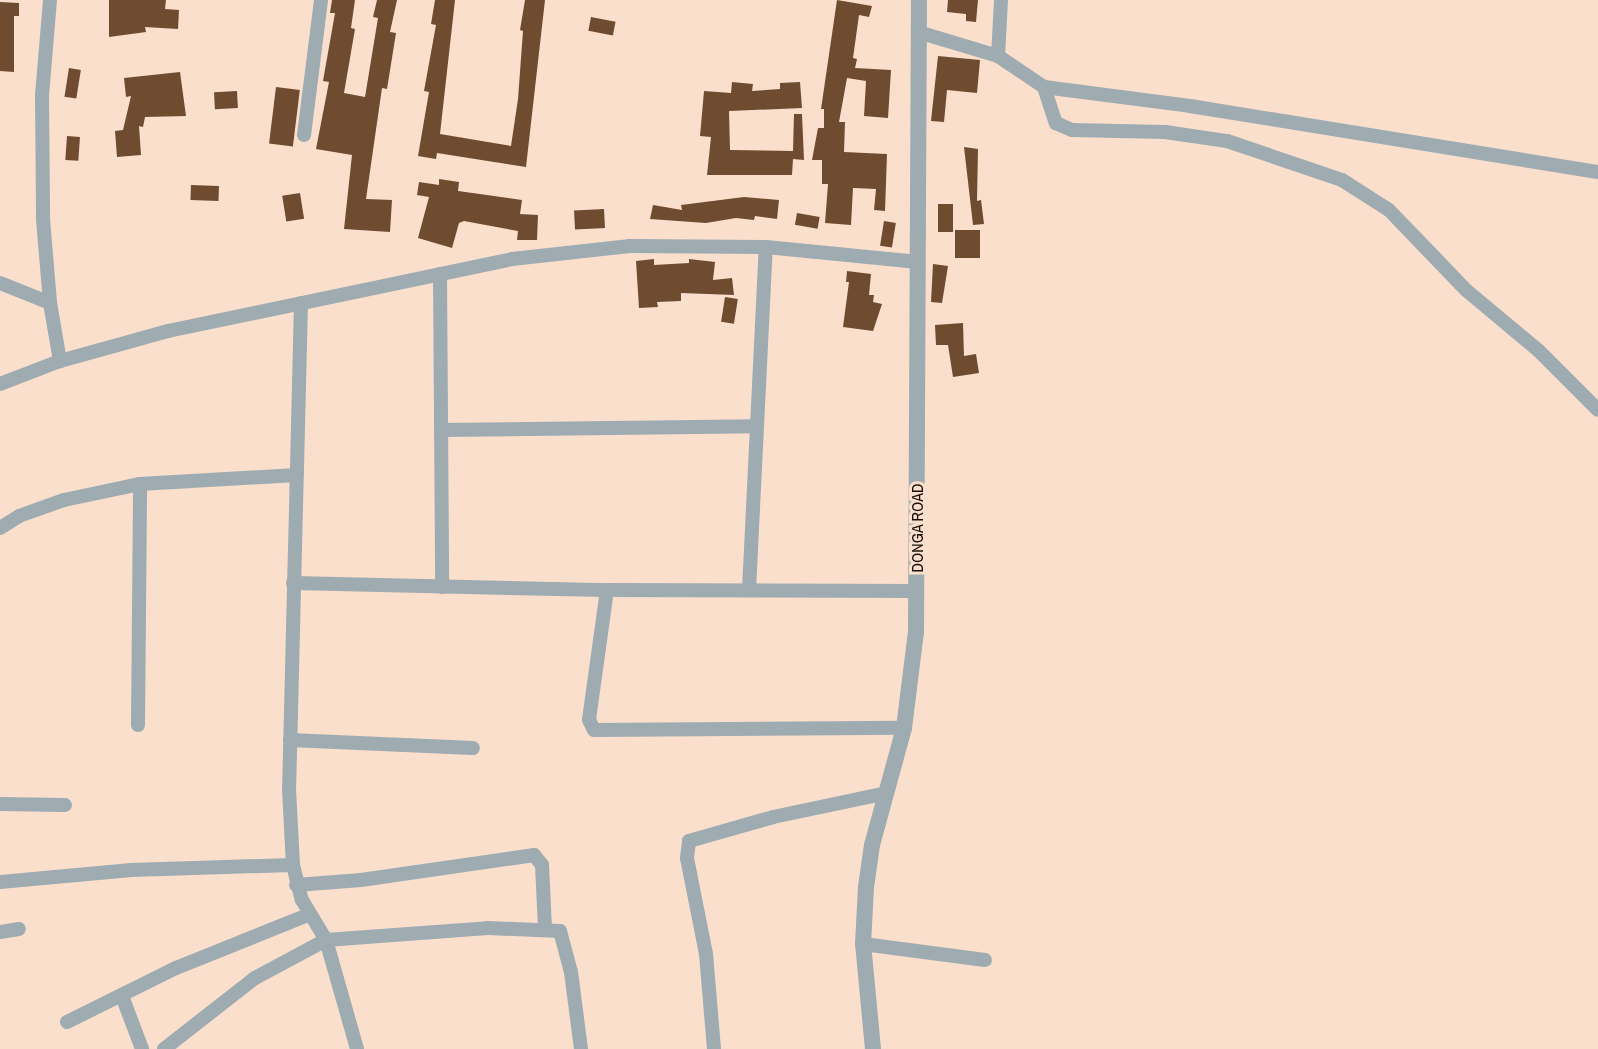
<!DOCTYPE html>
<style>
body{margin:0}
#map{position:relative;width:1598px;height:1049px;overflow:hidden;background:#f9dfcc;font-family:"Archivo Narrow",sans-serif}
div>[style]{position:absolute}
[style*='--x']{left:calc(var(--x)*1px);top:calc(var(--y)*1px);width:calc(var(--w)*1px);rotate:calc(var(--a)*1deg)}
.building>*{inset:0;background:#6f4b2f;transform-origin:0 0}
.minor>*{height:14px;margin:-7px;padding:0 7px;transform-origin:7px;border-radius:7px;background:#9eabb1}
.tertiary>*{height:16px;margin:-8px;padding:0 8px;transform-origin:8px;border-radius:8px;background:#9eabb1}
span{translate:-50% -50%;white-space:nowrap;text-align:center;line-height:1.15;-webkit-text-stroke:6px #f9dfcc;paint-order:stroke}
.street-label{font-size:16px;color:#170e08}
</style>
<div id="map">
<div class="building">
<div style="clip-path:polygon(109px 0,166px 0,165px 9px,179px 10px,178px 29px,145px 27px,146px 32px,109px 37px)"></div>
<div style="clip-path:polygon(332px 0,355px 0,351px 28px,355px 29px,344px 93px,365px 97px,378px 18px,373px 17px,377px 0,397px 0,390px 32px,396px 33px,387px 89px,382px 88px,366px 199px,392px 200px,390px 232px,344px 229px,352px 155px,316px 149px,329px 82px,323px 81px,335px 13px,330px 13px)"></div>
<div style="clip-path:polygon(435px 0,455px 0,440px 134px,511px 146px,518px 99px,523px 31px,520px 30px,525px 0,545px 0,526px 167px,437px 153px,436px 159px,418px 156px,429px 92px,424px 91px,436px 25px,431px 24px)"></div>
<div style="clip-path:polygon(837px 0,872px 6px,869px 17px,859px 15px,853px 58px,857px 59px,855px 68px,891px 70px,888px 118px,864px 116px,866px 81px,847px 78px,839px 122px,845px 122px,844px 152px,887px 154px,885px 211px,874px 210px,876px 189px,853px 188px,851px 225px,825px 223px,828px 184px,822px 184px,822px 160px,812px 160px,818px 128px,824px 128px,824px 109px,821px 109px)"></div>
<div style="clip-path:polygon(948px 0,978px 0,976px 22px,966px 21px,966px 14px,947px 12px)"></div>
<div style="clip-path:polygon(0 2px,19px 3px,19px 16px,14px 16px,14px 72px,0 71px)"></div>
<div style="left:591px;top:17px;width:25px;height:14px;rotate:11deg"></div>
<div style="clip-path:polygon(938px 56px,980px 60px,977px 93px,947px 90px,944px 122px,931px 121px)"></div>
<div style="left:69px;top:68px;width:12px;height:29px;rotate:9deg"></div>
<div style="clip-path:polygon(180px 72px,186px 116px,145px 117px,143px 127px,139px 126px,141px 155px,117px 157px,115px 131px,123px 130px,131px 96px,126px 97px,124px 78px)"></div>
<div style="clip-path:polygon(732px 82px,753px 84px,752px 91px,780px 89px,780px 83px,800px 82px,802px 108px,729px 111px,730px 150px,793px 151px,794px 114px,802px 114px,804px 160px,793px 159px,792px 175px,707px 175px,711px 137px,700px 136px,704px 91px,731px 93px)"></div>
<div style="left:276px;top:87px;width:24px;height:57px;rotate:7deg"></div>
<div style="left:237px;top:91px;width:17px;height:23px;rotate:87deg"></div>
<div style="left:67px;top:136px;width:13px;height:24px;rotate:4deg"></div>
<div style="clip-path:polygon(964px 147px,978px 149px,977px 201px,981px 200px,984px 224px,973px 225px)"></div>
<div style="clip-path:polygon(439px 179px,459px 182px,458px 191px,522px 200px,520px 214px,538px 215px,537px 240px,517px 240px,518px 231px,464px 221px,459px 223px,452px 248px,418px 238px,429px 197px,417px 195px,419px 182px,439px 185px)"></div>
<div style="left:191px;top:185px;width:28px;height:15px;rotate:2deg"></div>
<div style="left:300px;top:193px;width:26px;height:18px;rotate:81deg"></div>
<div style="clip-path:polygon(744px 197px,779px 200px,777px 219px,755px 216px,754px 220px,736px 218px,706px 223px,650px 219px,653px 205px,682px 210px,681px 205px)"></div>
<div style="left:938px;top:204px;width:15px;height:28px"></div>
<div style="left:604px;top:209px;width:19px;height:30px;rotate:87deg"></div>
<div style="left:797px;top:213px;width:23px;height:12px;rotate:10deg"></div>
<div style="left:884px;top:221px;width:12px;height:25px;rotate:9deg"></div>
<div style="left:955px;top:230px;width:25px;height:28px"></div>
<div style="clip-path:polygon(654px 259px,654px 265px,689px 263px,689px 259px,715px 262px,713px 280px,732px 278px,734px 295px,681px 293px,681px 301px,657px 302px,658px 307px,639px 308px,636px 261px)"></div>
<div style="clip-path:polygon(933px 264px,948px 266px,942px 303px,931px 302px)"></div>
<div style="clip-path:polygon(847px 271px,871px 274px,869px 295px,874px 295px,873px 302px,882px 304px,873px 331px,843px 327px,849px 282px,846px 282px)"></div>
<div style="left:725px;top:297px;width:13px;height:25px;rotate:9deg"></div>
<div style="clip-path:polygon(963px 323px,964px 356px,976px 354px,979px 373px,953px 377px,948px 345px,936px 345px,935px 325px)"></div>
</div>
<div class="minor">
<div style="--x:50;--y:0;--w:95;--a:94.8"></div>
<div style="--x:42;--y:95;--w:124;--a:89.5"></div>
<div style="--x:43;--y:219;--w:84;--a:85.2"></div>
<div style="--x:50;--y:303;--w:59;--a:80.2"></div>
<div style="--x:918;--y:32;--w:84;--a:16.7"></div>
<div style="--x:998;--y:56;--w:55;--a:34"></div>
<div style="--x:1044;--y:87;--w:147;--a:7.4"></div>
<div style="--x:1190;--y:106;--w:413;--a:9.2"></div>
<div style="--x:998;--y:56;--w:56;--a:-86.9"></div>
<div style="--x:1044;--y:87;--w:38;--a:72"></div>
<div style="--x:1056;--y:123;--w:17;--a:24"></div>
<div style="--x:1072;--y:130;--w:93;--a:1.2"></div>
<div style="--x:1165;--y:132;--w:63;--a:8.3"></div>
<div style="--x:1227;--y:141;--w:121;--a:18.7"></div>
<div style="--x:1342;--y:180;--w:56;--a:32.6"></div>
<div style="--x:1389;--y:210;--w:111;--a:46.1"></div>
<div style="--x:1466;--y:290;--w:95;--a:39.9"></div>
<div style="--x:1539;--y:351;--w:83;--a:45"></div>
<div style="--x:304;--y:135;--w:136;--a:-82.8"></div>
<div style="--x:440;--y:274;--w:313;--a:89.6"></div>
<div style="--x:0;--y:283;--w:54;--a:21.8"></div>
<div style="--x:301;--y:303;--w:486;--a:91.4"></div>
<div style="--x:289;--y:789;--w:76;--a:87"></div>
<div style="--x:293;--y:865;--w:36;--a:76"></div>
<div style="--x:302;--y:900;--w:47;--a:59"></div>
<div style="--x:326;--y:940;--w:113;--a:74.1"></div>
<div style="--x:0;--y:384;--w:64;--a:-21"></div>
<div style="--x:60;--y:361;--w:112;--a:-15.5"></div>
<div style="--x:168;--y:331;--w:351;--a:-11.8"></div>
<div style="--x:512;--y:259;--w:119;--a:-6.3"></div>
<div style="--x:630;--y:246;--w:136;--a:0.4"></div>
<div style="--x:766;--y:247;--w:153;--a:5.6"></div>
<div style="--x:441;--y:430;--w:316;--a:-0.7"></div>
<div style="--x:0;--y:528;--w:22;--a:-32"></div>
<div style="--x:19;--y:516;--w:48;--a:-19.6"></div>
<div style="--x:64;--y:500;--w:78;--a:-11.9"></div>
<div style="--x:140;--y:484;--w:157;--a:-3.3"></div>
<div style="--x:293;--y:583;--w:314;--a:1.3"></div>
<div style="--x:607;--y:590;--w:309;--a:0.2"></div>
<div style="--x:607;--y:590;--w:131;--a:97.9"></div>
<div style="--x:589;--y:720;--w:11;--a:63"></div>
<div style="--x:594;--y:730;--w:310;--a:-0.4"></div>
<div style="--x:749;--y:590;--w:343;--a:-87.2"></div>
<div style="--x:138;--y:725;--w:241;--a:-89.5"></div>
<div style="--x:290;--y:740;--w:183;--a:2.5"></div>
<div style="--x:0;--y:804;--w:65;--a:0.9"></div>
<div style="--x:0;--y:882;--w:132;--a:-5.2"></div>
<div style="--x:131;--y:870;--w:162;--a:-1.8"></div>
<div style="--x:296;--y:885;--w:65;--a:-4.4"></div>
<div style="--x:361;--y:880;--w:175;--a:-8.2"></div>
<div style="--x:534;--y:855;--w:13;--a:51"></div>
<div style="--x:542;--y:865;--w:64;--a:87.3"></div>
<div style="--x:0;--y:932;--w:19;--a:-9"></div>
<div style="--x:863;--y:944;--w:123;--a:7.5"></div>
<div style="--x:122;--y:996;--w:57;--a:69.3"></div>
<div style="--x:67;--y:1022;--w:122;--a:-26.4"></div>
<div style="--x:176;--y:968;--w:144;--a:-21.9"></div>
<div style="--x:164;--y:1049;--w:115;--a:-38"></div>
<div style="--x:255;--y:978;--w:81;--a:-28.2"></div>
<div style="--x:326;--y:940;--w:162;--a:-4.2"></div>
<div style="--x:488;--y:928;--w:72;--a:2.4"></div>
<div style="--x:560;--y:931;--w:42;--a:75"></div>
<div style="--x:571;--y:972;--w:78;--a:82.6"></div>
<div style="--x:714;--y:1049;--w:95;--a:-94.8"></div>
<div style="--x:706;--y:954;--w:98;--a:-101.2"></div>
<div style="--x:687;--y:858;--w:17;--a:-83"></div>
<div style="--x:689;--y:841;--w:87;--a:-15.9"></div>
<div style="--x:773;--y:817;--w:116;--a:-11.9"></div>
</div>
<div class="tertiary">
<div style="--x:873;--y:1049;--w:105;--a:-95.4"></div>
<div style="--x:863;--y:944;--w:57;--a:-87"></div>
<div style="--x:866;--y:887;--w:42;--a:-81.9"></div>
<div style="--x:872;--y:845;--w:121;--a:-74.7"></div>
<div style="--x:904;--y:728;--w:97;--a:-82.9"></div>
<div style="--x:916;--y:632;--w:632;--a:-89.73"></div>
</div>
<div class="street-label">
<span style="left:917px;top:528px;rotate:-90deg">DONGA ROAD</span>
</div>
</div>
